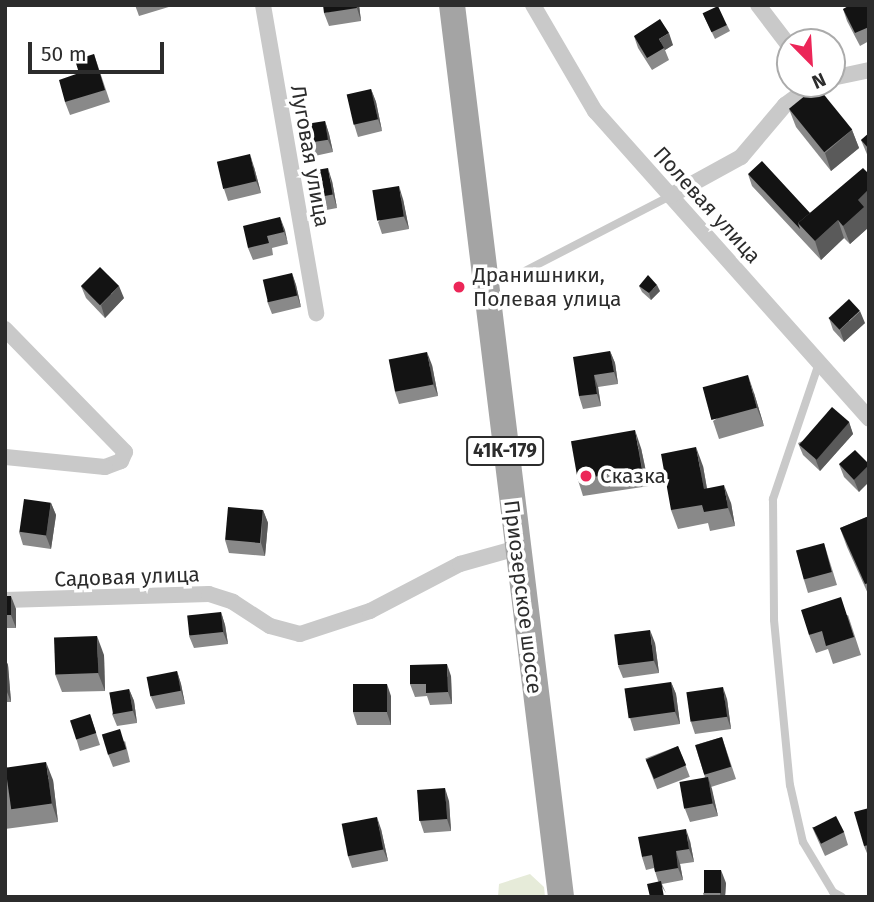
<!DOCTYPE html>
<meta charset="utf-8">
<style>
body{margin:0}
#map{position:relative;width:874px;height:902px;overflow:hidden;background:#fff;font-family:"Fira Sans",sans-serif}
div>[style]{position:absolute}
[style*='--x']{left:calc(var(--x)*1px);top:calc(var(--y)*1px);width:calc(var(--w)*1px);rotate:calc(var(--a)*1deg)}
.green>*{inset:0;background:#e6ebd9}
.service>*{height:8px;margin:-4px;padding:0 4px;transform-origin:4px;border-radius:4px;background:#c9c9c9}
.minor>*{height:16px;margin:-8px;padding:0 8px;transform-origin:8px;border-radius:8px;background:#c9c9c9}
.primary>*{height:26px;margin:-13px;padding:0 13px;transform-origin:13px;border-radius:13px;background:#a4a4a4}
.wall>*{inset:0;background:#898989;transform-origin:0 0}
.shaded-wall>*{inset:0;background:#5a5a5a}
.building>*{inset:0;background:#131313;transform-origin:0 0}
.dots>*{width:19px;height:19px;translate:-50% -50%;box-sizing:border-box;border:4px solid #fff;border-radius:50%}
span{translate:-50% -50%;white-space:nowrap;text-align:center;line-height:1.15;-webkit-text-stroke:7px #fff;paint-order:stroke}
.shield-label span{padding:2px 5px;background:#fff;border:2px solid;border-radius:5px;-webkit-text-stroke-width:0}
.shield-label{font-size:19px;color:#2c2c2c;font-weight:700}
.street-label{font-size:21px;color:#2c2c2c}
.poi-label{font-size:21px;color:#2c2c2c}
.left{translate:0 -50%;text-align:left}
.frame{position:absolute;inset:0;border:7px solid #2c2c2c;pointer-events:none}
.north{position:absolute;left:776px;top:28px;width:70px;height:70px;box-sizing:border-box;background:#fff;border:2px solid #ababab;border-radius:50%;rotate:156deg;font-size:19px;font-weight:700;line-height:28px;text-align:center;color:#2c2c2c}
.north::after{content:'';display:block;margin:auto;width:24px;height:32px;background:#ec2658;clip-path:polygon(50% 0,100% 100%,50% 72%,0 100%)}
.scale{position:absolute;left:28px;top:42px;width:136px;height:32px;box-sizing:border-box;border:4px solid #2c2c2c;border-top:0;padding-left:9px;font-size:21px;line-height:24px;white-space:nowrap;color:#2c2c2c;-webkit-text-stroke:5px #fff;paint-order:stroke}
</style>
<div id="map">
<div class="green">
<div style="clip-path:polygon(530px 874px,544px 887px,545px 897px,498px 897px,499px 884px)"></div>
</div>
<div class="service">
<div style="--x:491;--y:281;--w:31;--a:-15"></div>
<div style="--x:521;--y:273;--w:168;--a:-27.3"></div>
<div style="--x:819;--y:363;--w:144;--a:108.7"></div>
<div style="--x:773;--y:499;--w:121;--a:89.5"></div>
<div style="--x:774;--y:620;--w:166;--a:84.5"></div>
<div style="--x:790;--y:785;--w:58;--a:77.2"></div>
<div style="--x:803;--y:842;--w:58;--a:59"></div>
<div style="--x:833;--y:892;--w:10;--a:29"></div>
</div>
<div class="minor">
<div style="--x:263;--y:5;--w:313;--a:80.2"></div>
<div style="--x:533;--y:5;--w:123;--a:59.7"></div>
<div style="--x:595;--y:111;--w:412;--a:48.3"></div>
<div style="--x:758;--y:5;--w:53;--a:52.7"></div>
<div style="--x:832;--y:78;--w:38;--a:-12"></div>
<div style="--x:670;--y:196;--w:81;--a:-28.8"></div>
<div style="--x:741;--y:157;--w:68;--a:-49.8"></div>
<div style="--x:785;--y:105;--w:36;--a:-36"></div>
<div style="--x:5;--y:329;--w:172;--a:45.7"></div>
<div style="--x:125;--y:452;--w:10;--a:114"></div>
<div style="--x:121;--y:461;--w:17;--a:159"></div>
<div style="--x:105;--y:467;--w:100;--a:-174.3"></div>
<div style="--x:5;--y:600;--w:204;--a:-1.7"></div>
<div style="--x:209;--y:594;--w:25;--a:18"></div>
<div style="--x:233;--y:602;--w:44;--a:33"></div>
<div style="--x:270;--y:626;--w:31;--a:15"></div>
<div style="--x:300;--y:634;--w:74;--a:-18.2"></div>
<div style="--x:370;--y:611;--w:102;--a:-27.6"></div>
<div style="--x:460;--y:564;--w:59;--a:-15.7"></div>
</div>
<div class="primary">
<div style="--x:452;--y:5;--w:899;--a:83.03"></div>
</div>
<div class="wall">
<div style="clip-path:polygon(135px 5px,172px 5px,172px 6px,139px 16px)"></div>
<div style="clip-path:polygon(359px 5px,361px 21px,329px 26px,324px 13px)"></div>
<div style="clip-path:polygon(869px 5px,869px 41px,860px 46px,847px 21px,843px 9px)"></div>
<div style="clip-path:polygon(703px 14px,727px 25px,730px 31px,715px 39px)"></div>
<div style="clip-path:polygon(634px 36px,673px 45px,665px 50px,669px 60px,652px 70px,638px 48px)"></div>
<div style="clip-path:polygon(94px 54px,110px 102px,70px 115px,65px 102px,79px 73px)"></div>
<div style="clip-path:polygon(371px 89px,376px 102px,382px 131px,358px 137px,354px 124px)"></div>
<div style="clip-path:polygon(789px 109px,852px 130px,859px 148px,831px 171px,796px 127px)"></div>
<div style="clip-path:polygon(325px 121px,329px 134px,333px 152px,310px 157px,306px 144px)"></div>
<div style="clip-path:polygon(869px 133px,869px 159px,861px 140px)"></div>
<div style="clip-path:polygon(254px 167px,261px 193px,228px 201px,224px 189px)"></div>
<div style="clip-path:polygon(748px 174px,810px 213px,869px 174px,869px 214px,867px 215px,869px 219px,869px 227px,850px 244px,844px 238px,821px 260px,752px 186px)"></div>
<div style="clip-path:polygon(332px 181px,337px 208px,316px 212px,312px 199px)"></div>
<div style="clip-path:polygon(403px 199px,409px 229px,382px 234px,378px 222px)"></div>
<div style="clip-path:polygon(280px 217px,288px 244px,272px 248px,273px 255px,253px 260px,248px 248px)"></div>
<div style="clip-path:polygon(292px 273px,296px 285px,301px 307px,272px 314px,267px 301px)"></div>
<div style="clip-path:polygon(81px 286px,124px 298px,105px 318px,86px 298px)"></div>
<div style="clip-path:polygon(639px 286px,660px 291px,651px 300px,642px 292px)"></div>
<div style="clip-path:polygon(829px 318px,865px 323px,844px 342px,833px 330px)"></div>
<div style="clip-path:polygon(610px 351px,615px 363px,618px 384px,598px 387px,601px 406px,583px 409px,579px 396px)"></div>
<div style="clip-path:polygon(432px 365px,438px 396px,399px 404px,395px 392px)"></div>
<div style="clip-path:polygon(754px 393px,764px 426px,719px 439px,713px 421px)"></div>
<div style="clip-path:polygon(849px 422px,853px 434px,820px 471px,803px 455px,798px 443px)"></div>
<div style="clip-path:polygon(641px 448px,649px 486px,583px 496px,577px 477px)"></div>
<div style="clip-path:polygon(839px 464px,869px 464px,859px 492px,844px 477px)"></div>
<div style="clip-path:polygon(703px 466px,707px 488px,731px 503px,735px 526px,710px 531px,708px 523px,678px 529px,671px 510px)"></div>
<div style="clip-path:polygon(51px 503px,56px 515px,51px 549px,23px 545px,19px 532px)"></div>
<div style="clip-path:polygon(263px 510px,268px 523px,265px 556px,229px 553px,225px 540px)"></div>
<div style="clip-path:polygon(869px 516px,869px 596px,847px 547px,840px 528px)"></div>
<div style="clip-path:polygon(824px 543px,837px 585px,808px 593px,804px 580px)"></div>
<div style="clip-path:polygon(5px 596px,16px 609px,16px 628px,5px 628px)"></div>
<div style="clip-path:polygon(221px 612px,225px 625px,228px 644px,194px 648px,189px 636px)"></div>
<div style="clip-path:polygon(848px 615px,861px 655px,833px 664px,828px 649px,816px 653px,809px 635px)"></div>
<div style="clip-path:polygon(655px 643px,659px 673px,623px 678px,618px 666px)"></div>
<div style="clip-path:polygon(104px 655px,105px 691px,62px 692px,55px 674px)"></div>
<div style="clip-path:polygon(5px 658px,8px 665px,11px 702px,5px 702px)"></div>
<div style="clip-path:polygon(177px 671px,181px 684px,185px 704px,156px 709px,151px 697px)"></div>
<div style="clip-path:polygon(451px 676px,452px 704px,430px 705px,427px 696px,415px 697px,410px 684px)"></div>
<div style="clip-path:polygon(671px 682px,676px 694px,680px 724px,634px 731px,630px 718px)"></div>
<div style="clip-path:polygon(129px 689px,134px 701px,137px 723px,117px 726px,112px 714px)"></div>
<div style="clip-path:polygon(391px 696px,391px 725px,357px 725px,353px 712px)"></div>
<div style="clip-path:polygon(727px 699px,731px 729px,695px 734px,691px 722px)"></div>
<div style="clip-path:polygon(90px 714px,100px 745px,80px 751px,76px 738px)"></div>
<div style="clip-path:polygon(722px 737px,736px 779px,711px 787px,718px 816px,690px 822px,685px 809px,705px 777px,695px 745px)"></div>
<div style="clip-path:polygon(125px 741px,130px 762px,113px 767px,108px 754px)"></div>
<div style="left:678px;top:746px;width:33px;height:35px;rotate:69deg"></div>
<div style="clip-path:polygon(5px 767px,53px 780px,58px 822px,5px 829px)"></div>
<div style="clip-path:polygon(449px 801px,451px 831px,424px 833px,420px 821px)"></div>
<div style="clip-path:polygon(869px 808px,869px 858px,864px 846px)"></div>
<div style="clip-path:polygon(812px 827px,844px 832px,848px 845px,825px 856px)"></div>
<div style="clip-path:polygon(381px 829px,388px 861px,352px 868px,348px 856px)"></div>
<div style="clip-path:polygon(690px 841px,694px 862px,680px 864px,683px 880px,662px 884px,666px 893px,658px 881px,654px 868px,646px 870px,642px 857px)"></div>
<div style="clip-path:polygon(726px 883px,725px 897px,704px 897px,703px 893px)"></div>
</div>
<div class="shaded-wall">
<div style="clip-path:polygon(356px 5px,359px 5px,361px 21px,357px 8px)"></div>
<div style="clip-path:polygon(669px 33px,673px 45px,665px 50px,659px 39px)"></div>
<div style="clip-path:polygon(371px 89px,376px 102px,382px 131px,378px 119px)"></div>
<div style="clip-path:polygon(325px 121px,329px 134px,333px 152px,328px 140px)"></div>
<div style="clip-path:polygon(852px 130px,859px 148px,831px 171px,825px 153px)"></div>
<div style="clip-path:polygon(250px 154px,254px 167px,261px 193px,256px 181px)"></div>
<div style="clip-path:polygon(328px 168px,332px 181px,337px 208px,333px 195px)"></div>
<div style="clip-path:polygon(399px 186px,403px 199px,409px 229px,404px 217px)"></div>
<div style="clip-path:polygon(869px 189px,869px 214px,867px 215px,869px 219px,869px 227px,850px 244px,843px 226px,858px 200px)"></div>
<div style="clip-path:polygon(280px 217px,285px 230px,288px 244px,284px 232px)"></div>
<div style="clip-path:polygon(838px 220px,844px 238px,821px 260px,815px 241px)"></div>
<div style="clip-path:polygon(292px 273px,296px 285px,301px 307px,297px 295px)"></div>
<div style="clip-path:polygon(657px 285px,660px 291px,651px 300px,649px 293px)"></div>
<div style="clip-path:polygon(119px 286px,124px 298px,105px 318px,101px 305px)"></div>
<div style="clip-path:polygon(860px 311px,865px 323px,844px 342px,840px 330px)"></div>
<div style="clip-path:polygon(610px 351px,615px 363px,618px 384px,614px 372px)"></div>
<div style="clip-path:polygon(427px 352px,432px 365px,438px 396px,433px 384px)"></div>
<div style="clip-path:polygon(594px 375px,598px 387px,601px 406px,597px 394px)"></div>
<div style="clip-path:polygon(748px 375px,754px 393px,764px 426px,757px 408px)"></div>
<div style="clip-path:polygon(849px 422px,853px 434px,820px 471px,815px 458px)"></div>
<div style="clip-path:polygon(635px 430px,641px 448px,649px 486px,642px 468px)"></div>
<div style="clip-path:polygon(696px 447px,703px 466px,710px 507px,704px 489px)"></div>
<div style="clip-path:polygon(869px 465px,869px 482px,859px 492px,854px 480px)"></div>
<div style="clip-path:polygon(724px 485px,731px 503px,735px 526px,728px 508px)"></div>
<div style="clip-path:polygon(51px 503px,56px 515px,51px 549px,46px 536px)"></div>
<div style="clip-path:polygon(263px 510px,268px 523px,265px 556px,261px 543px)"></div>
<div style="clip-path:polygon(11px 596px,16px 609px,16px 628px,11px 615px)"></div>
<div style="clip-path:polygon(221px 612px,225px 625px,228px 644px,223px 632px)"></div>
<div style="clip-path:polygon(650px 630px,655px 643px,659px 673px,654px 661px)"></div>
<div style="clip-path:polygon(97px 636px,104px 655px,105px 691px,98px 673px)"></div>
<div style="clip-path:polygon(5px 658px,8px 665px,11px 702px,5px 687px)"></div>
<div style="clip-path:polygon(447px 664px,451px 676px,452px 704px,448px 692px)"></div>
<div style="clip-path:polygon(177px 671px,181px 684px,185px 704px,181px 691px)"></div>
<div style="clip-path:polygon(671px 682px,676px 694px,680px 724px,675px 712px)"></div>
<div style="clip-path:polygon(387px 684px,391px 696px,391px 725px,387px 713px)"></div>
<div style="clip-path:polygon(723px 687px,727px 699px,731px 729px,727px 717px)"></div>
<div style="clip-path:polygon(129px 689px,134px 701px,137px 723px,133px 711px)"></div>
<div style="clip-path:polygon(46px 762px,53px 780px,58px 822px,52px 804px)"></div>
<div style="clip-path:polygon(708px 777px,712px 789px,718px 816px,713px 804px)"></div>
<div style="clip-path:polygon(445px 788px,449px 801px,451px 831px,447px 819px)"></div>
<div style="clip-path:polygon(377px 817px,381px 829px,388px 861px,383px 849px)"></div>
<div style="clip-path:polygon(686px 829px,690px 841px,694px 862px,689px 849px)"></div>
<div style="clip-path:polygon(676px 851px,680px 864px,683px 880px,678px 868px)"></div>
<div style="clip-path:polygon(721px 870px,726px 883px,725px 897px,721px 897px,720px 894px)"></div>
</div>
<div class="building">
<div style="clip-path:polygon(323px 5px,356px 5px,357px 8px,324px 13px)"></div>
<div style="clip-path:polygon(850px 5px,869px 5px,869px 27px,855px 33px,843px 9px)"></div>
<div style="left:718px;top:6px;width:21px;height:17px;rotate:65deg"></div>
<div style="clip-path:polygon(660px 19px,669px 33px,659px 39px,664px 48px,647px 58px,634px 36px)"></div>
<div style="clip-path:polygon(94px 54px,105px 90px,65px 102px,59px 80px,79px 73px,75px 60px)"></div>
<div style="left:817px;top:86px;width:56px;height:36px;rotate:51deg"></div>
<div style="left:371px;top:89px;width:31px;height:25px;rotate:77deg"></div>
<div style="left:325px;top:121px;width:19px;height:24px;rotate:81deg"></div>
<div style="clip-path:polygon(869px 133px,869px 149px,861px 140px)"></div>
<div style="left:250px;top:154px;width:28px;height:34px;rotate:77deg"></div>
<div style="clip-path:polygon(762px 161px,810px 213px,798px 223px,800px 229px,748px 174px)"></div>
<div style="left:328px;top:168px;width:27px;height:22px;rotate:80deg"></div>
<div style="clip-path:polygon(863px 168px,869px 174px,869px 189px,858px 200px,864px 207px,843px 226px,838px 220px,815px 241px,798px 223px)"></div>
<div style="left:399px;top:186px;width:31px;height:27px;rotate:81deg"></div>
<div style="clip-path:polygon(280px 217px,284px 232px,267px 236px,269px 243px,248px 248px,243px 226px)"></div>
<div style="left:100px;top:267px;width:27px;height:27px;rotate:45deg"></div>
<div style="left:292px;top:273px;width:23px;height:30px;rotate:77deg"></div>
<div style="clip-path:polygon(648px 275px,657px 285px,649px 293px,639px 286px)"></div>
<div style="left:849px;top:299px;width:16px;height:28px;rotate:47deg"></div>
<div style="clip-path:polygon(610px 351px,614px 372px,594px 375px,597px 394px,579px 396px,573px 357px)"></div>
<div style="left:427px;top:352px;width:33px;height:39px;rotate:79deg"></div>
<div style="left:748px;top:375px;width:34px;height:47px;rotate:75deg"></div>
<div style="left:832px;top:407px;width:23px;height:50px;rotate:41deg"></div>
<div style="left:635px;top:430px;width:39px;height:65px;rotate:80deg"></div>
<div style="clip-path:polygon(696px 447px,704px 489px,724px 485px,728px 508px,704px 512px,702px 505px,671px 510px,661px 454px)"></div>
<div style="clip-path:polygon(855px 450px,869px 464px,869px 465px,854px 480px,839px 464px)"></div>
<div style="left:24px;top:499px;width:27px;height:33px;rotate:8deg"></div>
<div style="left:228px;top:507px;width:35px;height:33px;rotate:5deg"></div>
<div style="clip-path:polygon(869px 516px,869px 583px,865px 584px,840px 528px)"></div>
<div style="left:824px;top:543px;width:30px;height:29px;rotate:75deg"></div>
<div style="left:5px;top:596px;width:6px;height:19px"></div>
<div style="clip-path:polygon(841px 597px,854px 637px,826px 646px,822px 631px,809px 635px,801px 610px)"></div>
<div style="left:221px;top:612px;width:20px;height:34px;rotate:84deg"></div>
<div style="left:650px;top:630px;width:31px;height:36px;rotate:83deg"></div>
<div style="left:97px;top:636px;width:37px;height:43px;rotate:88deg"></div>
<div style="clip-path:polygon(447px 664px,448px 692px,426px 693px,426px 684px,410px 684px,410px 665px)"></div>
<div style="left:177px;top:671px;width:20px;height:31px;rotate:79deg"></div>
<div style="left:671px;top:682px;width:30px;height:47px;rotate:82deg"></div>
<div style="left:353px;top:684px;width:34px;height:28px"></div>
<div style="left:723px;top:687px;width:30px;height:37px;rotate:82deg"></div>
<div style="left:129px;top:689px;width:22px;height:20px;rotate:80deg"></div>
<div style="left:90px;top:714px;width:20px;height:21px;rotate:72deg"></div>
<div style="left:120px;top:729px;width:21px;height:19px;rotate:73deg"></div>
<div style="left:722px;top:737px;width:31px;height:28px;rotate:73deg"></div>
<div style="left:678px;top:746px;width:21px;height:35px;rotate:67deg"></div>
<div style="left:46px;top:762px;width:42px;height:41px;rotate:82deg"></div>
<div style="left:708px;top:777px;width:27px;height:29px;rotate:80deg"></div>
<div style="left:445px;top:788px;width:31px;height:28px;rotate:86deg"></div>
<div style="clip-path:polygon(869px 808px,869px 845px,864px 846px,854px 812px)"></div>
<div style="left:836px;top:816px;width:18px;height:26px;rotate:63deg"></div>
<div style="left:377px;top:817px;width:33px;height:36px;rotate:79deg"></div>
<div style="clip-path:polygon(686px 829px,689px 849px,676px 851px,678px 868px,655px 872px,652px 855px,642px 857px,638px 837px)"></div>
<div style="left:704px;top:870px;width:17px;height:23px"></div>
<div style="clip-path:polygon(661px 881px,664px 897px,650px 897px,647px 884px)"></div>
</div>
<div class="dots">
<div style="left:459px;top:287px;background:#ec2658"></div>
<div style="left:586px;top:476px;background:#ec2658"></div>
</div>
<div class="shield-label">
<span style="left:505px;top:451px">41К-179</span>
</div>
<div class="street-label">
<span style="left:310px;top:156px;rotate:80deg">Луговая улица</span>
<span style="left:707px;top:205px;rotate:48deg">Полевая улица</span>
<span style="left:127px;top:577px;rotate:-2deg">Садовая улица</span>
<span style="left:523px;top:597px;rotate:83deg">Приозерское шоссе</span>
</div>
<div class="poi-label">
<span class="left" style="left:473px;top:287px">Дранишники,<br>Полевая улица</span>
<span class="left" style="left:600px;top:476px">Сказка</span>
</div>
<div class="frame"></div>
<div class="north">N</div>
<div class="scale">50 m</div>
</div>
